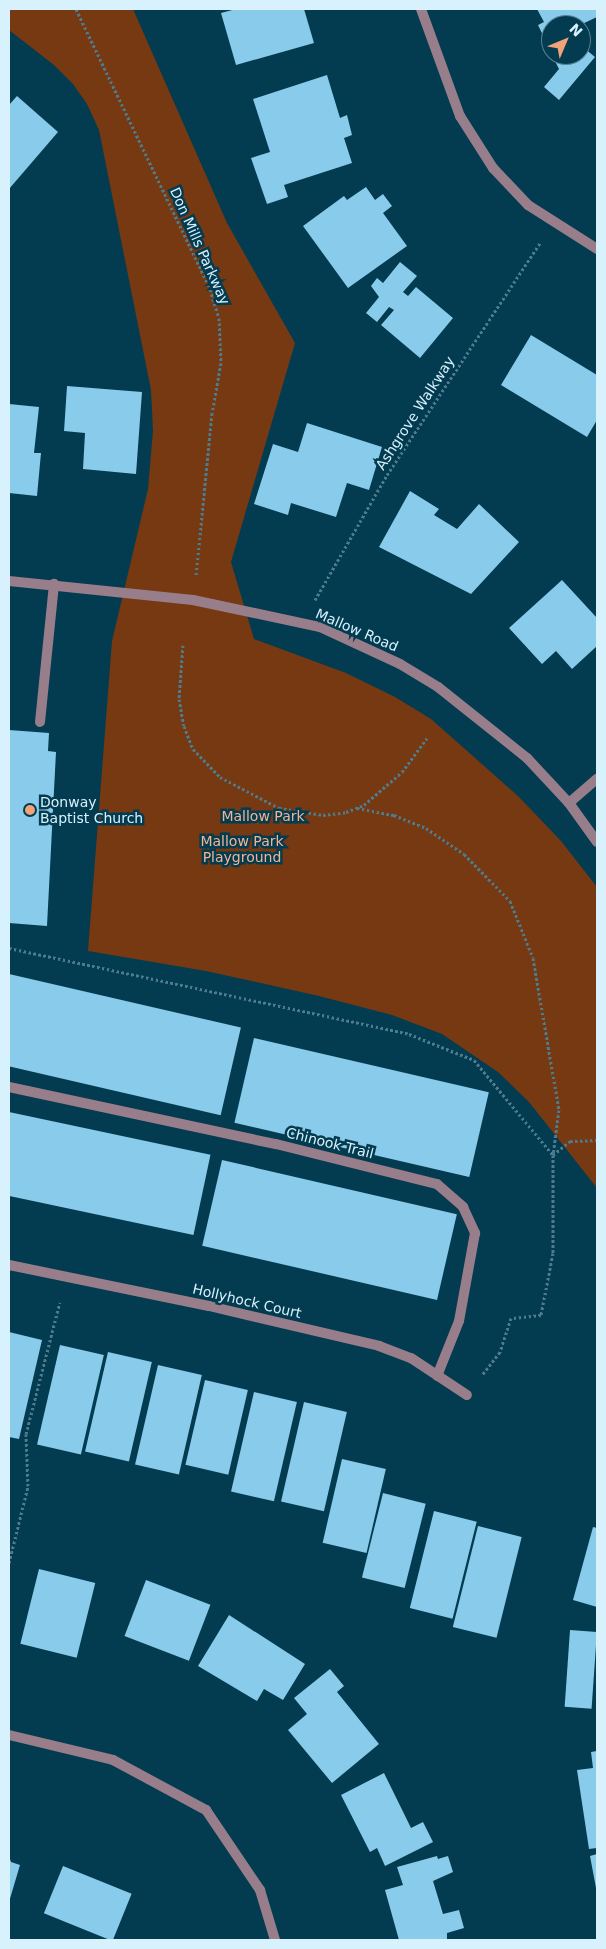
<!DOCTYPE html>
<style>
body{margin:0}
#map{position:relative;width:606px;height:1949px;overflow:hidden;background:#033b50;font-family:"DejaVu Sans",sans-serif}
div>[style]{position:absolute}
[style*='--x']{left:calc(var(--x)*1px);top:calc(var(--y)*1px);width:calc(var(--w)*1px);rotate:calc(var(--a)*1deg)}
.green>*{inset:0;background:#773911}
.building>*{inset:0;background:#89cbea;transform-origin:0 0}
.path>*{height:3px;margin-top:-1.5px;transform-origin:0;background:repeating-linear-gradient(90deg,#4e7b8d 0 2.5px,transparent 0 5px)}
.lane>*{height:10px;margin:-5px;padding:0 5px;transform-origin:5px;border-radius:5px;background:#987e8a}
.street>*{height:10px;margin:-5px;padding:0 5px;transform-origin:5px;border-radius:5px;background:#987e8a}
.dots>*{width:14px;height:14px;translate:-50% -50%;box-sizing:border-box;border:2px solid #033b50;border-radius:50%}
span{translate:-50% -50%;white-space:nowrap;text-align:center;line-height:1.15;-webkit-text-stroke:5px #033b50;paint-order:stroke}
.street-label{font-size:14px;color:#d7f1fd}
.poi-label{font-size:14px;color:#d7f1fd}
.left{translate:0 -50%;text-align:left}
.park-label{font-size:14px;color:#f3b493}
.frame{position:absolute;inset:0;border:10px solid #d7f1fd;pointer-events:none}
.north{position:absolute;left:541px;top:15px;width:50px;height:50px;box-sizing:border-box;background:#033b50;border:1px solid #588495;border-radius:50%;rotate:45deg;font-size:14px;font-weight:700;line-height:20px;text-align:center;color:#d7f1fd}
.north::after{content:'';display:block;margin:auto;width:18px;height:22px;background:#f0a278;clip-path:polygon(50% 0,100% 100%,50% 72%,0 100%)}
</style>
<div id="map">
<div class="green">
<div style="clip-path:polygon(9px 9px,133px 9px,227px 223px,295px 343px,231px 562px,254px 639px,346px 673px,395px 697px,431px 719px,518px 796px,561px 841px,597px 887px,597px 1188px,529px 1102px,498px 1072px,442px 1034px,392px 1015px,319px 996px,206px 971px,88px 951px,112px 641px,148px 489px,153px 431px,151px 390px,99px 130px,87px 104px,73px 84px,54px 65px,9px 30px)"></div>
</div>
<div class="building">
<div style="clip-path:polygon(236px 9px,304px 9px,314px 43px,236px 65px,221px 13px)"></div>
<div style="clip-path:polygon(537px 9px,596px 9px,597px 17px,580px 25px,551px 25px,551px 52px,538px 25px,544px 22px)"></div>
<div style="clip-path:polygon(584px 48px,595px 57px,559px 100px,544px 87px,559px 69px,552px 55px,575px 59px)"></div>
<div style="clip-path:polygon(327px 75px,340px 118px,347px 115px,352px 135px,344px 138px,352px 163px,284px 185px,288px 197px,267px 204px,251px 158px,270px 152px,253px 99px)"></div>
<div style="clip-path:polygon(17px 96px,58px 132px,9px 189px,9px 105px)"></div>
<div style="clip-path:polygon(366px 187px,375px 200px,383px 194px,392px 206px,383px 213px,407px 246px,348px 288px,303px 226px,344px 196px,347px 200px)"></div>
<div style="clip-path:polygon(400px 262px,417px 276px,403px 292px,408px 296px,416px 287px,453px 318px,420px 358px,381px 325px,394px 310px,389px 307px,377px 322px,366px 313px,379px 297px,371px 286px,377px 278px,383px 283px)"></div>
<div style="clip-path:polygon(531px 335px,597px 375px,597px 420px,587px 437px,501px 385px)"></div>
<div style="clip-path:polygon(67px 386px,142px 392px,136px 474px,83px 469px,85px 433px,64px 431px)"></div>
<div style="clip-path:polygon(9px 404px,39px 407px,34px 453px,41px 453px,37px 496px,9px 493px)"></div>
<div style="clip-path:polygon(307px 423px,382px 447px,369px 490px,347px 483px,336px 517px,291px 503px,288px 515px,254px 504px,273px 444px,298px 452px)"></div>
<div style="clip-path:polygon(410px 491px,439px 509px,434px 515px,457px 529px,479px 504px,519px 542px,471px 594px,379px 547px)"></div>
<div style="clip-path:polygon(562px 580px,597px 618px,597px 646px,572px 669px,556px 651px,542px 664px,509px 628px)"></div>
<div style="clip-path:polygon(9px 730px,49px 733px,48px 751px,56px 752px,47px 926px,9px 923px)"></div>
<div style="left:9px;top:974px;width:238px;height:90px;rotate:13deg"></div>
<div style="left:254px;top:1038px;width:241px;height:87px;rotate:13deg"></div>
<div style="left:9px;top:1112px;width:206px;height:82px;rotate:12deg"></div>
<div style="left:222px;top:1160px;width:241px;height:88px;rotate:13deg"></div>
<div style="clip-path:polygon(9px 1332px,42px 1340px,19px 1439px,9px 1437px)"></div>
<div style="left:60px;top:1345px;width:45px;height:102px;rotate:13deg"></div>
<div style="left:108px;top:1352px;width:45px;height:102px;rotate:13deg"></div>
<div style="left:158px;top:1365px;width:45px;height:102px;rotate:13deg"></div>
<div style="left:205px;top:1380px;width:44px;height:87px;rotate:13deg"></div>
<div style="left:254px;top:1392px;width:44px;height:102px;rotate:13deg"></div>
<div style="left:304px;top:1402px;width:44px;height:102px;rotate:13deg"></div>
<div style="left:342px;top:1459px;width:45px;height:86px;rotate:13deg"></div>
<div style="left:383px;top:1493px;width:44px;height:87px;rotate:14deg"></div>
<div style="left:434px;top:1511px;width:44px;height:100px;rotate:14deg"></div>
<div style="left:478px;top:1526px;width:45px;height:104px;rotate:14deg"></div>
<div style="clip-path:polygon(593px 1527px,597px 1528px,597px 1607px,573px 1600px)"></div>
<div style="left:39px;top:1569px;width:58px;height:77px;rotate:14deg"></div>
<div style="left:146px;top:1580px;width:69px;height:60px;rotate:21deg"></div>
<div style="clip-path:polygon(229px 1615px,305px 1664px,283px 1700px,264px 1689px,257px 1701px,198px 1666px)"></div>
<div style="left:570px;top:1630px;width:27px;height:77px;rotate:4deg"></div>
<div style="clip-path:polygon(330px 1669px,344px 1686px,337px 1692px,379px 1744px,332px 1783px,288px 1730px,307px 1714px,294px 1698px)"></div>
<div style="clip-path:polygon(597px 1751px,597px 1848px,589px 1849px,577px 1770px,593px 1768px,591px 1752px)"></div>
<div style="clip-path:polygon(384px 1773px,411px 1828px,423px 1822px,433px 1842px,385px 1866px,377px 1848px,370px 1852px,341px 1795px)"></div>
<div style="clip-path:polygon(597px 1854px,597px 1888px,596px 1888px,590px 1856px)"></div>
<div style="clip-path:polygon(9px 1856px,11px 1862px,20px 1865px,9px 1902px)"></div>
<div style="clip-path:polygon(437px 1856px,438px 1859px,448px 1856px,453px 1872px,433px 1881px,443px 1914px,459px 1910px,464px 1928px,447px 1933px,447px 1940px,399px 1940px,385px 1890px,403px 1885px,397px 1867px)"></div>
<div style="left:63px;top:1866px;width:74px;height:51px;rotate:22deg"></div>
</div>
<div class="path">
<div style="--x:76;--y:9;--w:310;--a:64.4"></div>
<div style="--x:210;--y:289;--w:30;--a:73"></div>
<div style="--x:219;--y:318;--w:45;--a:87.5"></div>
<div style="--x:221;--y:363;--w:51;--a:100.2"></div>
<div style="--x:212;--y:413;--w:163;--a:95.6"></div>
<div style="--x:315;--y:600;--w:144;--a:-60.1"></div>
<div style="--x:387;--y:475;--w:278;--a:-56.6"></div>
<div style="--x:183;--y:645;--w:54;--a:94.2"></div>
<div style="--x:179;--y:699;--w:27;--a:80"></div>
<div style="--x:184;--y:726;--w:25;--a:69"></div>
<div style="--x:193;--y:749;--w:39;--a:46"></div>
<div style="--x:220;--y:777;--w:67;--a:27.7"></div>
<div style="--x:279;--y:808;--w:45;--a:9"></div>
<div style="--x:323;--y:815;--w:23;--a:-7"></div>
<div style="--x:346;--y:812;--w:19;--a:-21"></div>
<div style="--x:364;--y:805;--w:50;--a:-41"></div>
<div style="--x:402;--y:772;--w:42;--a:-53.7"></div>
<div style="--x:357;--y:808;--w:38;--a:11"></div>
<div style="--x:394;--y:815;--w:35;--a:22"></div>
<div style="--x:426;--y:828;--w:46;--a:34.4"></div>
<div style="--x:464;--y:854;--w:66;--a:45.6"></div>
<div style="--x:510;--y:901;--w:61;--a:68"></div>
<div style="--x:533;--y:958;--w:154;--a:80.3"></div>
<div style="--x:559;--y:1110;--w:45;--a:97.6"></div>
<div style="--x:553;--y:1155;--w:98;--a:90"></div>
<div style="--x:553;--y:1253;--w:63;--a:101"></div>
<div style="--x:541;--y:1315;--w:30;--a:174"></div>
<div style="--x:511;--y:1318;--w:36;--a:108"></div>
<div style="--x:500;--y:1352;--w:29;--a:128"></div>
<div style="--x:9;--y:948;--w:409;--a:12.1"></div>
<div style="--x:409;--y:1034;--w:70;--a:21.8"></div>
<div style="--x:474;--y:1060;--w:124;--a:50.3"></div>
<div style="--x:553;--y:1155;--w:22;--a:-39"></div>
<div style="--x:570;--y:1141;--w:27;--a:-2"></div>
<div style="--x:9;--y:1563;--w:79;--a:-76.1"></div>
<div style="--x:28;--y:1486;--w:52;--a:-92.2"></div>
<div style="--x:26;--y:1434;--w:136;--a:-75.6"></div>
</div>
<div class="lane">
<div style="--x:40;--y:722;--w:139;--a:-84.2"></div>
</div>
<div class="street">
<div style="--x:421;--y:9;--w:114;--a:70"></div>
<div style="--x:460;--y:116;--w:62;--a:57.6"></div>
<div style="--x:493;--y:168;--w:51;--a:46.6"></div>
<div style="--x:528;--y:205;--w:82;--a:32.5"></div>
<div style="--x:9;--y:581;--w:185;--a:5.9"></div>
<div style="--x:193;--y:600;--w:130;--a:12"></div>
<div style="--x:320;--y:627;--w:88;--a:24.8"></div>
<div style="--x:400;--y:664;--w:44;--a:31.2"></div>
<div style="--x:438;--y:687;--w:114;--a:38.6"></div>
<div style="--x:527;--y:758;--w:62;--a:47"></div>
<div style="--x:569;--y:803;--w:48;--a:54.3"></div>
<div style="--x:569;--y:803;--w:37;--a:-41"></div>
<div style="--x:9;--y:1087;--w:273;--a:12.1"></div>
<div style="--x:276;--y:1144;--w:166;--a:14"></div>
<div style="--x:437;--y:1184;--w:35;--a:41"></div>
<div style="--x:463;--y:1207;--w:29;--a:65"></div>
<div style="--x:475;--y:1233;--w:89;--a:100.3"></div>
<div style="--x:459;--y:1321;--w:59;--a:111.8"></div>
<div style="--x:9;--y:1265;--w:204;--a:11.6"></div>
<div style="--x:209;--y:1306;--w:175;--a:13.2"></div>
<div style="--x:379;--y:1346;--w:34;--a:21"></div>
<div style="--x:411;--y:1358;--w:67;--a:33.5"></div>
<div style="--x:9;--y:1735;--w:107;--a:13.5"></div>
<div style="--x:113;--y:1760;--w:106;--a:28.3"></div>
<div style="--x:206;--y:1810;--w:97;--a:56"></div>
<div style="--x:260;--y:1890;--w:52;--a:73.3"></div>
</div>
<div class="dots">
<div style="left:30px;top:810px;background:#f0a278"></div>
</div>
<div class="street-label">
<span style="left:200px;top:246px;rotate:66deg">Don Mills Parkway</span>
<span style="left:415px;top:413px;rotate:-57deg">Ashgrove Walkway</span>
<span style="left:357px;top:630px;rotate:23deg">Mallow Road</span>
<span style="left:330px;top:1143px;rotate:14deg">Chinook Trail</span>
<span style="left:247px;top:1301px;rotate:13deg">Hollyhock Court</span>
</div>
<div class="poi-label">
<span class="left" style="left:40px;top:810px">Donway<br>Baptist Church</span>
</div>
<div class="park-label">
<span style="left:263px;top:816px">Mallow Park</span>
<span style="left:242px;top:849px">Mallow Park<br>Playground</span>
</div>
<div class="frame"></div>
<div class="north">N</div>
</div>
